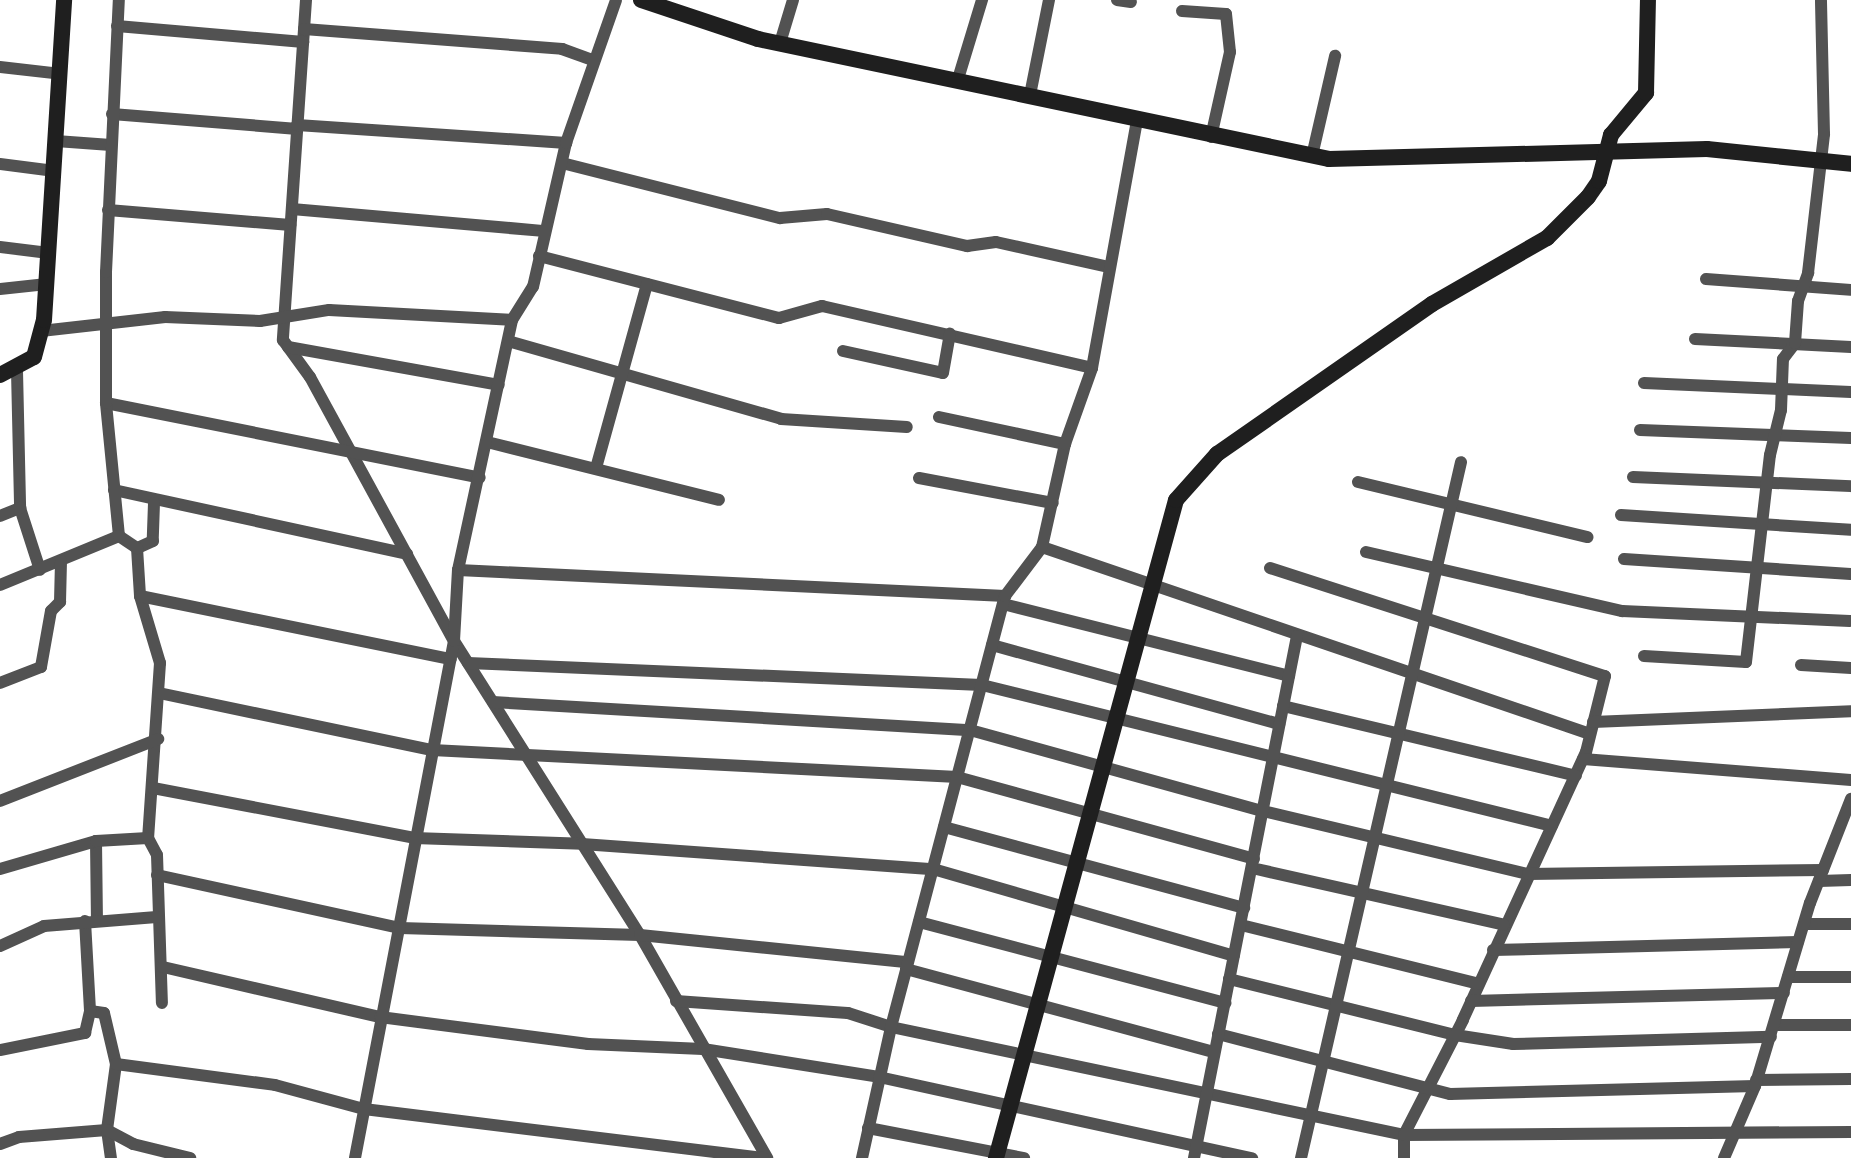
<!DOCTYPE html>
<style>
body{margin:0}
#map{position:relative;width:1851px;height:1158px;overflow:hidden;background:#fff;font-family:Roboto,sans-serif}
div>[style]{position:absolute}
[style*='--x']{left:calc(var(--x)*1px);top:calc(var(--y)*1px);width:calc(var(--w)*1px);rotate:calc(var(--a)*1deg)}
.street>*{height:12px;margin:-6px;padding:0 6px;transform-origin:6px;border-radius:6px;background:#525252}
.secondary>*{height:16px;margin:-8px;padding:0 8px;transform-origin:8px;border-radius:8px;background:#1f1f1f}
span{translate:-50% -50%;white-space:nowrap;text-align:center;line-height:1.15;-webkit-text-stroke:6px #fff;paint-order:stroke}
</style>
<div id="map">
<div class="street">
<div style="--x:306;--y:0;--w:341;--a:93.9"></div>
<div style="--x:283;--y:340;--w:46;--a:53.9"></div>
<div style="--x:310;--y:377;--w:301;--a:61.4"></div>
<div style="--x:454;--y:641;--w:348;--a:57.7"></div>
<div style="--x:640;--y:935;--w:257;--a:60.3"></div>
<div style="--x:1117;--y:0;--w:14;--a:8"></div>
<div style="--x:1182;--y:11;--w:44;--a:3.9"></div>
<div style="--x:1226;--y:14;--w:38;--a:84"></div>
<div style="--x:1230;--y:52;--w:87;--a:102.6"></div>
<div style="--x:117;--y:26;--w:187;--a:4.9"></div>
<div style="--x:304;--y:29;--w:259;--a:4.4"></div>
<div style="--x:562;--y:49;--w:32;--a:20"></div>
<div style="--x:780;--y:43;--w:45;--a:-73.2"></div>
<div style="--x:0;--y:67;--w:61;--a:6.5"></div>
<div style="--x:958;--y:79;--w:83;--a:-73.1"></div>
<div style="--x:1030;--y:95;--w:97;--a:-78.7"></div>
<div style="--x:112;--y:114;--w:186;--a:4.6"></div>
<div style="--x:297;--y:125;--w:270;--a:3.8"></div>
<div style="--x:56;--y:141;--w:55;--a:4.2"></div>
<div style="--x:1312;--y:156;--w:103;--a:-77"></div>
<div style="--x:562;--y:163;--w:225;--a:14.2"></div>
<div style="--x:780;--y:218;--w:47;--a:-4.9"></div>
<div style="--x:827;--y:214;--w:144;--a:12.9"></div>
<div style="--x:967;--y:246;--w:29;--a:-8"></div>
<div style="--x:996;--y:242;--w:116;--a:12.5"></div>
<div style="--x:0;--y:164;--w:55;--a:7.3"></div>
<div style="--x:292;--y:209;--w:254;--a:5"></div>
<div style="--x:108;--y:210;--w:183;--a:4.7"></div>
<div style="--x:0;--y:247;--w:49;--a:7"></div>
<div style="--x:539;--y:256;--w:248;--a:14.5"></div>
<div style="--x:779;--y:318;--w:45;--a:-15.6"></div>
<div style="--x:822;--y:306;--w:277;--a:12.9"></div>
<div style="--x:1706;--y:279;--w:145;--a:4.3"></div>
<div style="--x:0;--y:289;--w:47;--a:-6.1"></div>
<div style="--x:41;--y:331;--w:125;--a:-6.4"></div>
<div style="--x:165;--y:317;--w:95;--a:2.4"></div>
<div style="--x:260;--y:321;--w:70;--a:-9.1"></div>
<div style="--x:329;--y:310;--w:183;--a:3.1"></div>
<div style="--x:1695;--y:339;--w:156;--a:2.9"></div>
<div style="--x:508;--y:341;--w:284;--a:15.9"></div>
<div style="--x:781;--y:419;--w:126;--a:3.6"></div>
<div style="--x:288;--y:347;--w:214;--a:10.2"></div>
<div style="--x:843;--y:351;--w:102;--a:12.4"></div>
<div style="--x:943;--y:373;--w:40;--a:-80"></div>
<div style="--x:17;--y:371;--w:137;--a:88.7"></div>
<div style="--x:20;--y:508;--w:65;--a:72.1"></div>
<div style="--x:1644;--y:383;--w:207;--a:2.5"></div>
<div style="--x:106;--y:403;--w:381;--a:11.3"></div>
<div style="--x:939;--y:417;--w:129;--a:12.1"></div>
<div style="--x:1640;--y:430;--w:211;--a:2.2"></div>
<div style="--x:487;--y:442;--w:239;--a:14"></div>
<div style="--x:596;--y:468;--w:191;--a:-74.5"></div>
<div style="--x:1633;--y:477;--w:218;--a:2.4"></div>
<div style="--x:919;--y:478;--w:136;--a:10.6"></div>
<div style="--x:1358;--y:482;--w:236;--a:13.5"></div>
<div style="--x:114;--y:490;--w:300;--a:12.3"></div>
<div style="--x:154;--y:503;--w:38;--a:92"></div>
<div style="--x:153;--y:541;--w:17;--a:156"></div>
<div style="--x:137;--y:548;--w:48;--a:86.4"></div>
<div style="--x:140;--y:596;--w:70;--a:73.4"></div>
<div style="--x:160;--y:663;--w:175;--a:93.9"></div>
<div style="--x:148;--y:838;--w:19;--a:62"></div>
<div style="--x:157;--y:855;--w:148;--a:88.1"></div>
<div style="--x:1621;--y:515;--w:230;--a:3.7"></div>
<div style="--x:0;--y:516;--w:22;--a:-22"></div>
<div style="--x:119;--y:536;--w:134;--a:-95.6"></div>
<div style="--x:106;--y:403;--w:131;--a:-90"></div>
<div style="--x:106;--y:272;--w:272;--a:-87.3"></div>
<div style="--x:1042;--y:547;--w:579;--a:18.84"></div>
<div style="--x:1366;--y:552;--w:263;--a:13"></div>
<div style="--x:1622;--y:611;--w:228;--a:2.5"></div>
<div style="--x:1624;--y:559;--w:227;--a:3.8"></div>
<div style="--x:1270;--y:568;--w:352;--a:17.9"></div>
<div style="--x:1605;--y:676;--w:78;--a:104"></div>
<div style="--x:1586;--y:752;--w:295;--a:114.7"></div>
<div style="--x:1463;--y:1020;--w:129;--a:117.2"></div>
<div style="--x:1404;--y:1135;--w:23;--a:90"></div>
<div style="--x:458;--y:570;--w:548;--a:2.72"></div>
<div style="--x:0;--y:585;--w:129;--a:-22.4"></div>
<div style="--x:119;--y:536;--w:22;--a:34"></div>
<div style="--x:140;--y:596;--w:317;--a:11.5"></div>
<div style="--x:1003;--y:604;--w:295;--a:14.1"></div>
<div style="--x:992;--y:645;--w:298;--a:15.4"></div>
<div style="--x:1644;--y:656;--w:102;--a:3.4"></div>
<div style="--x:1746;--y:662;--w:208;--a:-83.4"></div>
<div style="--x:1770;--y:455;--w:46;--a:-76.3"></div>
<div style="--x:1781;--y:410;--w:51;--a:-87.8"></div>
<div style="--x:1783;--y:359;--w:20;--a:-53"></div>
<div style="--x:1795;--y:343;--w:42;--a:-85.9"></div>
<div style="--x:1798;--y:301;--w:30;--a:-70"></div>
<div style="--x:1808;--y:273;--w:140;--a:-83.4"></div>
<div style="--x:1824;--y:134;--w:134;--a:-91.3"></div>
<div style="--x:468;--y:663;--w:514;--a:2.45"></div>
<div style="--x:982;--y:685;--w:587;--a:13.89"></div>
<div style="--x:1801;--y:665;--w:50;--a:3.4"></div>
<div style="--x:0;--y:683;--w:44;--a:-21.3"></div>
<div style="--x:41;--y:667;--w:57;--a:-79.9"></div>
<div style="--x:51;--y:611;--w:13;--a:-45"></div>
<div style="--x:60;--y:602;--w:41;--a:-88.6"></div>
<div style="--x:159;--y:693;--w:279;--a:11.8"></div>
<div style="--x:432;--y:750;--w:526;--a:2.94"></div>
<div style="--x:957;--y:777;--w:308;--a:15.4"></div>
<div style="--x:493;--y:702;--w:478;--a:3.4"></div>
<div style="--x:970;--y:730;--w:304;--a:15.5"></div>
<div style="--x:1263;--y:811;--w:272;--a:13.4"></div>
<div style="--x:1528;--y:874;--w:295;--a:-0.8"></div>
<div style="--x:1283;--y:706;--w:301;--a:13.4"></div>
<div style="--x:1593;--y:722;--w:258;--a:-2.4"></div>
<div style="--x:1583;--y:759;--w:269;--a:4.5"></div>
<div style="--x:153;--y:788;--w:266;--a:10.8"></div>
<div style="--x:414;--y:838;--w:168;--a:2"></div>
<div style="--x:582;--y:844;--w:352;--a:4.1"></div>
<div style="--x:933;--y:869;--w:313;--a:16.1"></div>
<div style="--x:0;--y:801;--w:170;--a:-21.4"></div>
<div style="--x:944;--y:827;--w:311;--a:15.1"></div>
<div style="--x:96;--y:841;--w:79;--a:89.3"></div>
<div style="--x:1252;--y:868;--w:258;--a:12.7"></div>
<div style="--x:0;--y:869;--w:100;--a:-16.3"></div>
<div style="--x:96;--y:841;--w:52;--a:-3.3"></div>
<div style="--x:157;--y:875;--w:249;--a:12.3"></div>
<div style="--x:400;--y:928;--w:240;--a:1.7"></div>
<div style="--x:640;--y:935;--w:269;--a:5.8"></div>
<div style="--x:1819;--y:881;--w:32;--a:-2"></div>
<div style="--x:85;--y:921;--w:90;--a:86.8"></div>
<div style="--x:90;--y:1011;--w:14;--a:8"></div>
<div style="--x:104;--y:1013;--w:52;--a:76.8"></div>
<div style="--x:116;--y:1064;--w:67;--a:97.8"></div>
<div style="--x:107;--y:1130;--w:28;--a:82"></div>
<div style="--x:919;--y:922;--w:317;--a:14.8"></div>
<div style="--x:1804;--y:924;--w:47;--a:0"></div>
<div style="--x:1241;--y:925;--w:245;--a:13.9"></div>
<div style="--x:0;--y:946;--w:48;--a:-24.4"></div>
<div style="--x:44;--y:926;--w:113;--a:-4.6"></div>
<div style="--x:1493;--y:950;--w:305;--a:-1.5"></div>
<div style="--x:163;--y:967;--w:223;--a:13"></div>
<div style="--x:380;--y:1017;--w:210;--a:7.4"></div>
<div style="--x:588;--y:1044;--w:115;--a:2.5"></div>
<div style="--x:703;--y:1049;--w:178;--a:9"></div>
<div style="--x:879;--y:1077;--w:382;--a:12.3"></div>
<div style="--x:906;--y:969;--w:319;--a:15.1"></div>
<div style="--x:1788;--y:977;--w:63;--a:0"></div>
<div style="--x:1229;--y:979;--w:233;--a:13.9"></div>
<div style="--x:1455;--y:1035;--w:59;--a:8.8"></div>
<div style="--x:1513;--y:1044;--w:258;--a:-1.6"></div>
<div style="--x:676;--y:1001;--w:172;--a:4"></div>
<div style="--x:848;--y:1013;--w:45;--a:18"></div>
<div style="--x:891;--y:1027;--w:524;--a:11.89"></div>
<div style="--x:1404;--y:1135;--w:447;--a:-0.4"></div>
<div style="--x:1471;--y:1001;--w:313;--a:-1.5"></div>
<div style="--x:1774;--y:1025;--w:77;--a:0"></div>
<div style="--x:1218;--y:1034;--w:240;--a:14.5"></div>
<div style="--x:1450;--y:1094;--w:305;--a:-1.5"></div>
<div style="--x:0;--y:1050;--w:87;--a:-11.3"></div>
<div style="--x:85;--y:1033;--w:23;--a:-77"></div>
<div style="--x:116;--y:1064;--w:160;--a:7.5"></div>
<div style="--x:275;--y:1085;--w:92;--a:15.1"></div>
<div style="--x:364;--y:1109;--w:402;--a:7"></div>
<div style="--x:1756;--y:1080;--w:95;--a:-0.6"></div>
<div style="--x:868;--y:1128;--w:159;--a:10.9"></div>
<div style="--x:0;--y:1144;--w:20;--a:-20"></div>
<div style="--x:19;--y:1137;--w:88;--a:-4.5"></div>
<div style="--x:107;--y:1130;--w:30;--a:28"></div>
<div style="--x:133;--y:1144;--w:59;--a:13.8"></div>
<div style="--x:355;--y:1158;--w:526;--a:-79.16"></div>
<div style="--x:454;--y:641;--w:71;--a:-86.8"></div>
<div style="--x:458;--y:570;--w:256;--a:-77.8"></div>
<div style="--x:512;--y:320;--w:39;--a:-58"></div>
<div style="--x:533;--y:287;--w:148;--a:-77.1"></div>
<div style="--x:566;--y:143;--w:151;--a:-70.7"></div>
<div style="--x:862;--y:1158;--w:134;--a:-77.5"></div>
<div style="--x:891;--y:1027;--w:446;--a:-75.2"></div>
<div style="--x:1005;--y:596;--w:61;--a:-52.9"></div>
<div style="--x:1042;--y:547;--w:106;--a:-77.4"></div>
<div style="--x:1065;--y:444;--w:81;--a:-70.4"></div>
<div style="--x:1092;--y:368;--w:252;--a:-79.7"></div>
<div style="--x:1194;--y:1158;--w:532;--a:-78.84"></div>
<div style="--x:1301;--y:1158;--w:714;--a:-77.05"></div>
<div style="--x:1724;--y:1158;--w:78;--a:-66.7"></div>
<div style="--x:1755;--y:1086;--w:191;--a:-73.3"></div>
<div style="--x:1810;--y:903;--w:112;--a:-68.5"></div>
</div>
<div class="secondary">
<div style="--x:641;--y:0;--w:123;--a:18.4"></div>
<div style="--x:758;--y:39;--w:583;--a:11.87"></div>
<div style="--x:1329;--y:159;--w:378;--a:-1.5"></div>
<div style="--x:1707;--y:149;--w:145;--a:5.9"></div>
<div style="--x:0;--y:375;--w:38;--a:-28"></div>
<div style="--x:34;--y:357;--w:38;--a:-75"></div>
<div style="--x:44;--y:320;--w:321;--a:-86.4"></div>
<div style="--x:996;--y:1158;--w:682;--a:-74.7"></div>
<div style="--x:1176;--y:500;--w:62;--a:-48.3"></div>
<div style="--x:1217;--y:454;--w:262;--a:-34.9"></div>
<div style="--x:1432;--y:304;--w:133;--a:-29.9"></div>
<div style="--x:1547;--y:238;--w:58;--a:-45"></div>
<div style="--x:1588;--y:197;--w:19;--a:-55"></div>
<div style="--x:1599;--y:181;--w:48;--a:-75.4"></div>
<div style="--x:1611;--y:135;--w:55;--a:-50.2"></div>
<div style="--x:1646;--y:93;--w:93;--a:-88.8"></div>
</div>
</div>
